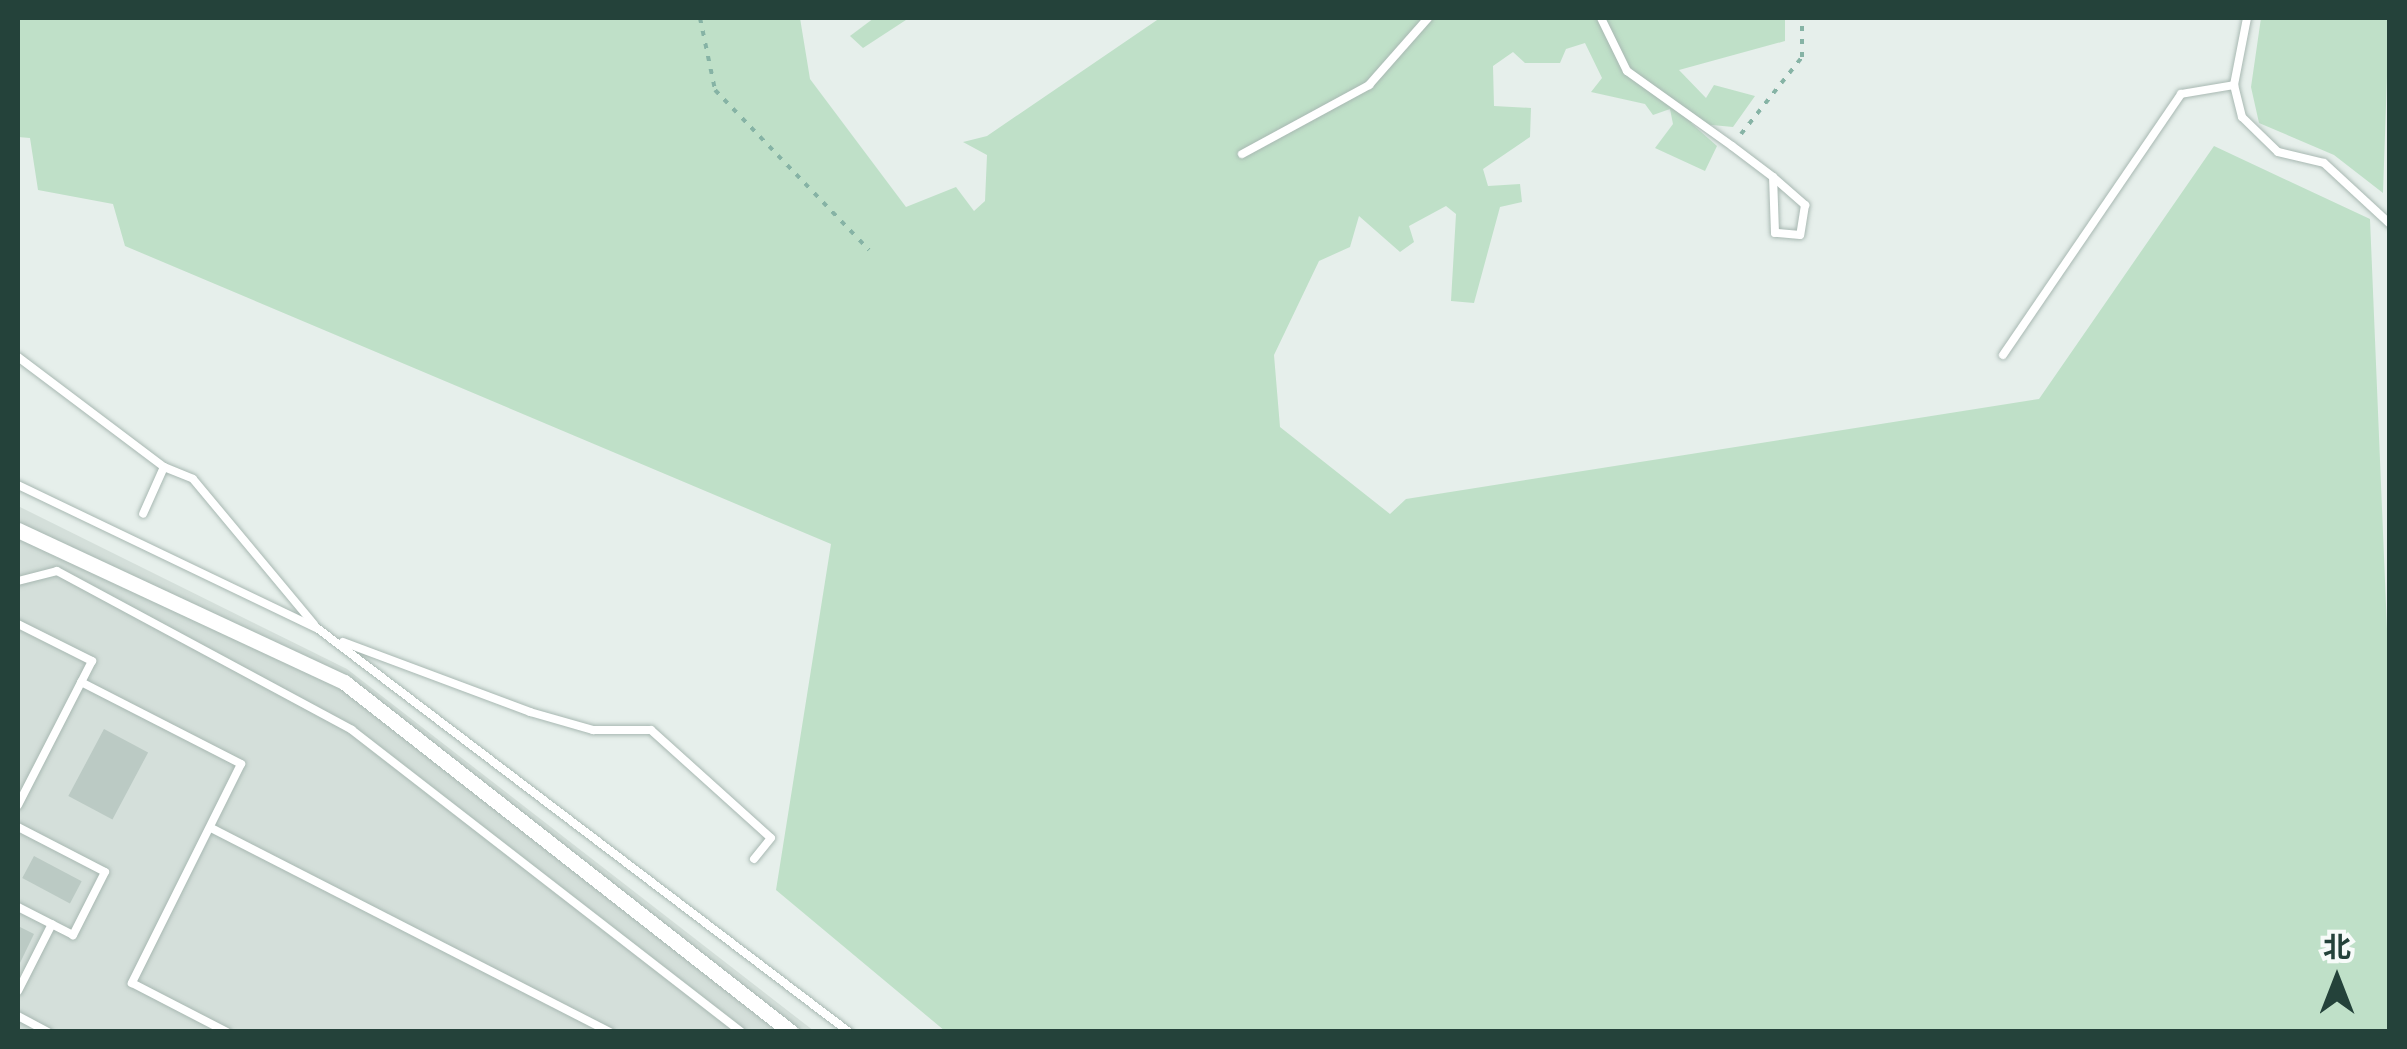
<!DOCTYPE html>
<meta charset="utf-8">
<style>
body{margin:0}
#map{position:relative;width:2407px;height:1049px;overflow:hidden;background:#e6efeb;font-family:"Alegreya Sans","Noto Sans SC",sans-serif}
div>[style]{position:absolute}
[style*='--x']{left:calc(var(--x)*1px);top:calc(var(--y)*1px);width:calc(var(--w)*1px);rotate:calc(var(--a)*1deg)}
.built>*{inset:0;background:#d4dfda}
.green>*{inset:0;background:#bfe0c8}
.building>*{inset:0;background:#bbcac4;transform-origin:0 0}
.path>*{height:4px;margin-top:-2px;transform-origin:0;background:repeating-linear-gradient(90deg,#86b3a5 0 5px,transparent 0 13px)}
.roads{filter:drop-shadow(0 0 2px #a8b8b2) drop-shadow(0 0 2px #a8b8b2)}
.service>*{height:8px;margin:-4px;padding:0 4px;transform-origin:4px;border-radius:4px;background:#fff}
.minor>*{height:15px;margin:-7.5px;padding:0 7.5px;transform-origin:7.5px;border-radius:7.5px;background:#fff}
span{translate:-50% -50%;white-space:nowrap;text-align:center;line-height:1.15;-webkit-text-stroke:8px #f7fbf9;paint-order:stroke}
.frame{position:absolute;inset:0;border:20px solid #24423a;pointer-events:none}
.north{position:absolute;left:2287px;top:929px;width:100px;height:100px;-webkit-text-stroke:8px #f7fbf9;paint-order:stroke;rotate:0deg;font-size:28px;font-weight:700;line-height:40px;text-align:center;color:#24423a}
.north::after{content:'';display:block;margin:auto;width:35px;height:45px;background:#24423a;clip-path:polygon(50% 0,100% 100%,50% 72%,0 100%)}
</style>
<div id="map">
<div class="built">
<div style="clip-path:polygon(18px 506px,347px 669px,814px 1031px,18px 1031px)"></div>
</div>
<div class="green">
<div style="clip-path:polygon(18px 18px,800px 18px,810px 79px,906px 207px,956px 187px,974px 211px,985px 201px,987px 155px,963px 142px,987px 136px,1160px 18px,1785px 18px,1785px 41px,1679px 70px,1706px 98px,1714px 85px,1755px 96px,1733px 127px,1691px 123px,1717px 146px,1705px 171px,1655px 148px,1673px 124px,1670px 109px,1653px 115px,1645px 104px,1591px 92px,1602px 78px,1585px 43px,1566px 49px,1560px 63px,1525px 63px,1513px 52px,1493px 66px,1494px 106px,1531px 108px,1530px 137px,1483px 169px,1488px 186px,1520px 184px,1522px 202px,1500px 207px,1474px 303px,1451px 301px,1456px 214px,1446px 206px,1409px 226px,1414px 242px,1400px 252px,1359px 216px,1350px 247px,1319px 261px,1274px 355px,1280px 427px,1390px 514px,1406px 499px,2039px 399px,2214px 146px,2370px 219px,2389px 677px,2389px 1031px,945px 1031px,776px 890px,831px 544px,125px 246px,113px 204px,38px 190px,30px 138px,18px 137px)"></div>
<div style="clip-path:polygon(874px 18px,909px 18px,863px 48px,850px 36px)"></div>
<div style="clip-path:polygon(2261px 18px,2389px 18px,2383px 193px,2334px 155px,2259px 123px,2251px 87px)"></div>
</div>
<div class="building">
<div style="left:104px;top:729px;width:50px;height:76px;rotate:28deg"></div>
<div style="left:34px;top:856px;width:54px;height:25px;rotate:28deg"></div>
<div style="clip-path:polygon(18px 926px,34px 934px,18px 967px)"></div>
</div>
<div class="path">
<div style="--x:700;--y:18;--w:74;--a:78.2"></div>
<div style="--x:715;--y:90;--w:222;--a:46.1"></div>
<div style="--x:1741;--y:134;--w:98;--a:-51.6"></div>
<div style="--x:1802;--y:57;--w:39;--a:-90"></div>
</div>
<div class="roads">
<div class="service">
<div style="--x:1601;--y:18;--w:59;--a:63.9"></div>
<div style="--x:1627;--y:71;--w:129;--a:35.5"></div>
<div style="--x:1732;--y:146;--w:51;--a:37.1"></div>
<div style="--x:1773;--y:177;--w:43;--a:41.2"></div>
<div style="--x:1805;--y:205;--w:30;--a:99"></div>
<div style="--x:1800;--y:235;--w:25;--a:-175"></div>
<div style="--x:1775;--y:233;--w:56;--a:-92"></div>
<div style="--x:2247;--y:18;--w:68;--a:101"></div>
<div style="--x:2234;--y:85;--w:33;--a:76"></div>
<div style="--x:2242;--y:117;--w:50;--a:44.2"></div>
<div style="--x:2278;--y:152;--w:47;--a:13.4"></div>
<div style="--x:2324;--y:163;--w:90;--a:42.7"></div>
<div style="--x:1242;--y:154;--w:145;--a:-28.5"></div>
<div style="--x:1369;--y:85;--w:89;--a:-48.6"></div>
<div style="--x:2003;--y:355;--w:316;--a:-55.7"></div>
<div style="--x:2181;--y:94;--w:54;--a:-9.6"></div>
<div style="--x:18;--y:357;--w:183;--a:37"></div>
<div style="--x:164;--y:467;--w:51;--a:114.1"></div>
<div style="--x:164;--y:467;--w:31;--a:22"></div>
<div style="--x:193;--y:479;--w:189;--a:50.2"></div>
<div style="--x:18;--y:485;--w:331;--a:25.6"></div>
<div style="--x:317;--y:628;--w:668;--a:37.21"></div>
<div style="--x:18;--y:581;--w:40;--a:-14.4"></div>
<div style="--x:57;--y:571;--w:335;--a:28.3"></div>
<div style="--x:352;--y:730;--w:492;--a:37.8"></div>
<div style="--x:18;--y:624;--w:83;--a:26.6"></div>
<div style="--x:92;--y:661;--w:162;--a:117.2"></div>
<div style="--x:343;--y:642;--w:200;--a:20.5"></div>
<div style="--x:530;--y:712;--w:66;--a:15.9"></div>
<div style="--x:593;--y:730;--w:58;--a:0"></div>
<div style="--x:651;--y:730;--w:161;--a:42"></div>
<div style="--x:771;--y:838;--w:27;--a:129"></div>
<div style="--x:81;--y:682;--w:180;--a:27.1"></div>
<div style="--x:241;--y:764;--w:245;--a:116.5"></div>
<div style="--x:132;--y:983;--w:107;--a:27.3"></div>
<div style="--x:18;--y:827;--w:98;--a:27.3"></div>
<div style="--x:105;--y:872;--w:71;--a:116.9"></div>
<div style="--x:73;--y:935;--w:62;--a:-153"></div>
<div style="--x:211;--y:828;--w:448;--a:27.1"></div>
<div style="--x:18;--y:991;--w:75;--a:-63.1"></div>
<div style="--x:18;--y:1016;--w:34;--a:28"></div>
</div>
<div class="minor">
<div style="--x:18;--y:530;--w:360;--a:25"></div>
<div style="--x:344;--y:682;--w:568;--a:38.06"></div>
</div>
</div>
<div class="frame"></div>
<div class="north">北</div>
</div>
